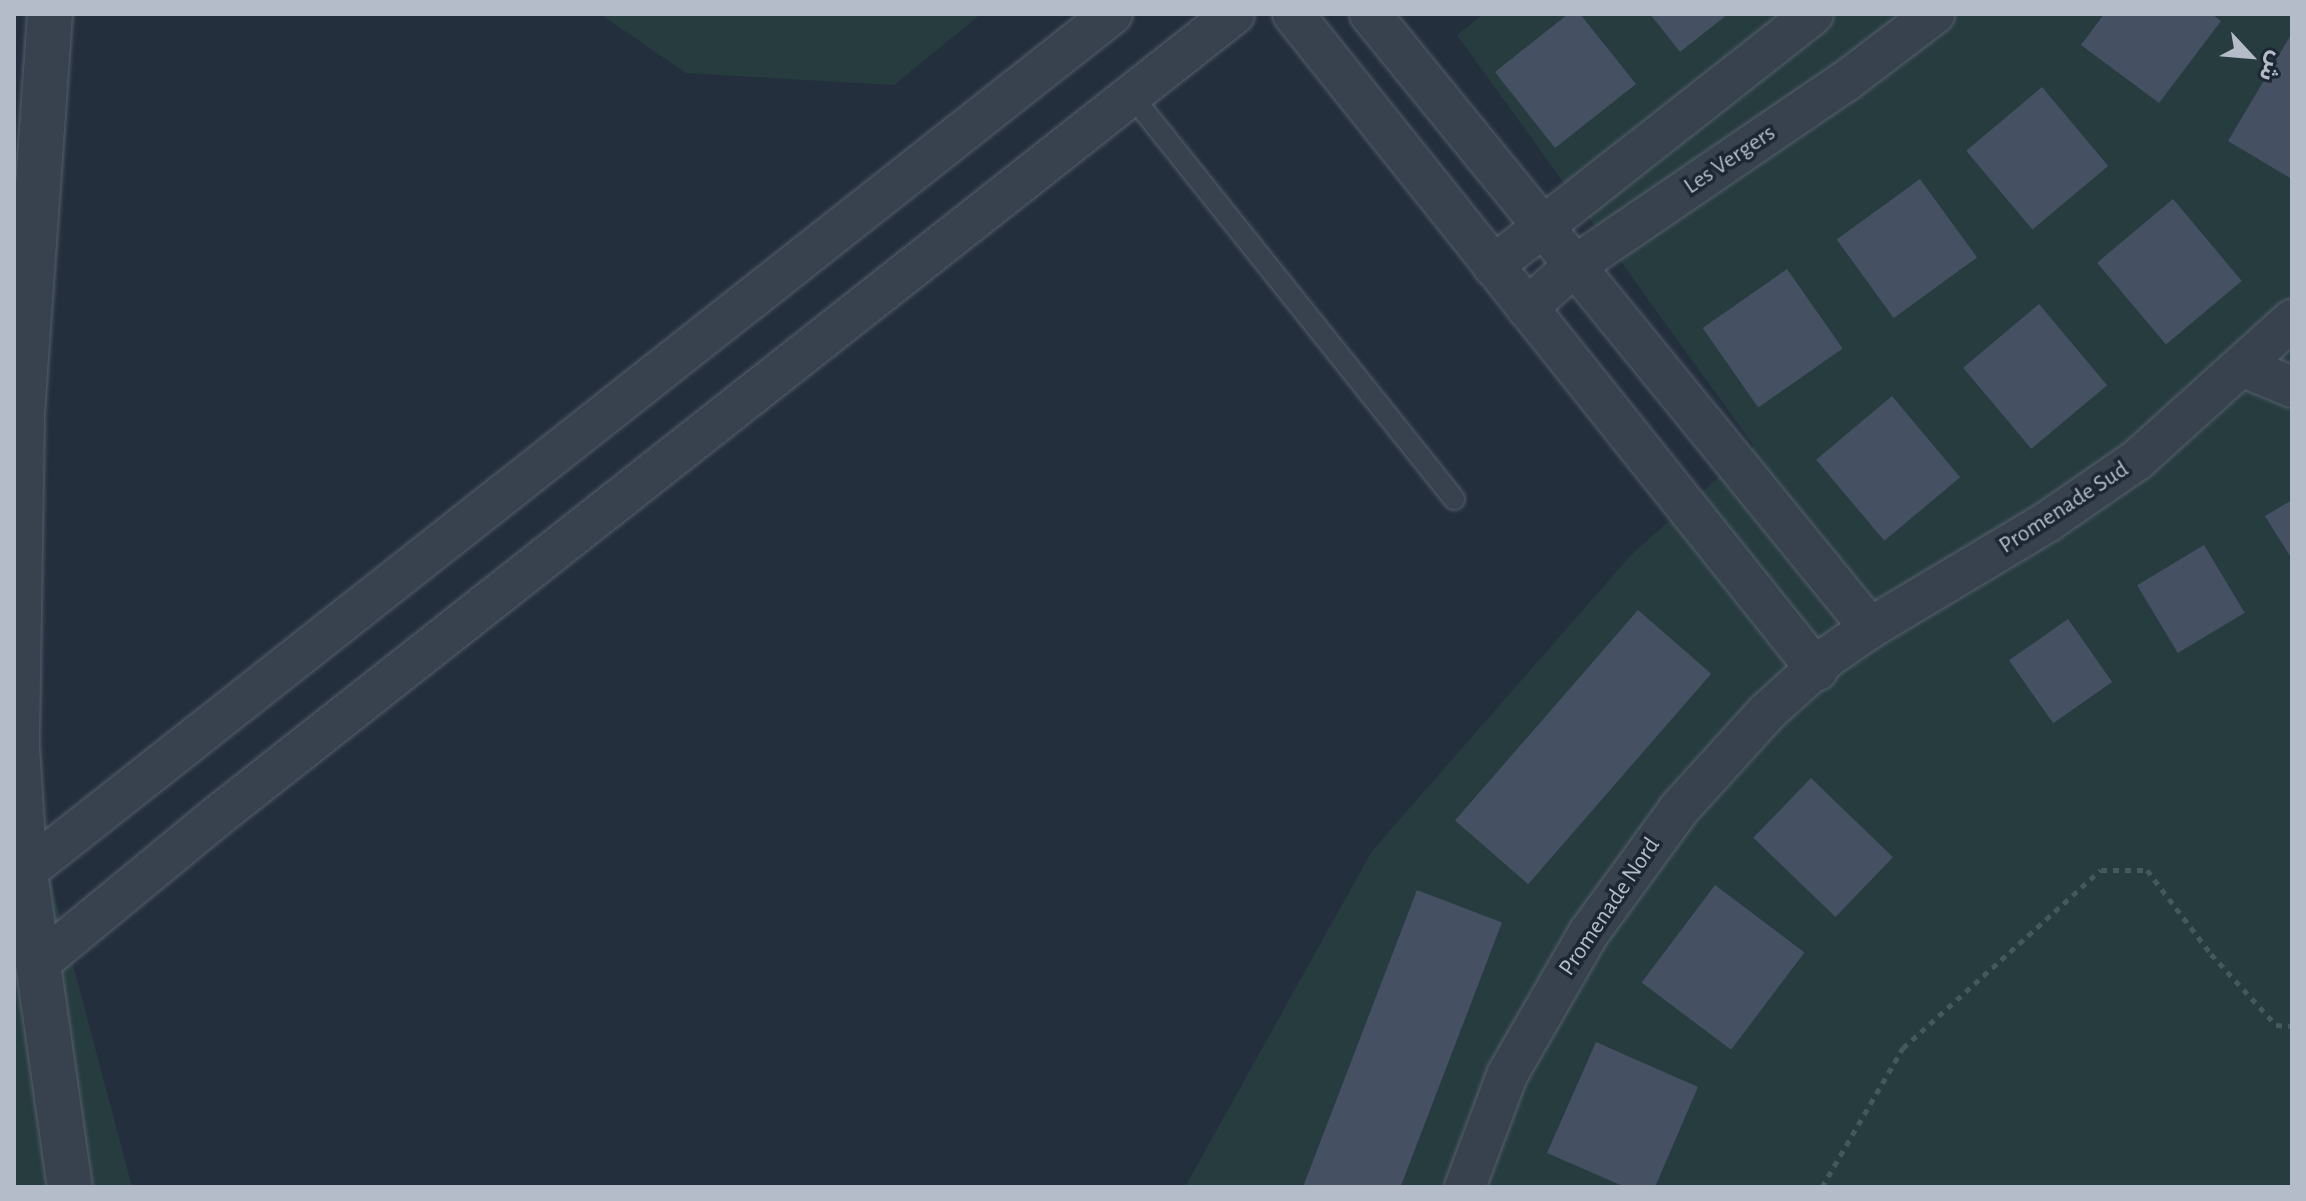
<!DOCTYPE html>
<meta charset="utf-8">
<style>
body{margin:0}
#map{position:relative;width:2306px;height:1201px;overflow:hidden;background:#242f3e;font-family:"Alegreya Sans","Noto Sans Arabic",sans-serif}
div>[style]{position:absolute}
[style*='--x']{left:calc(var(--x)*1px);top:calc(var(--y)*1px);width:calc(var(--w)*1px);rotate:calc(var(--a)*1deg)}
.green>*{inset:0;background:#263c3f}
.building>*{inset:0;background:#455162;transform-origin:0 0}
.path>*{height:5px;margin-top:-2.5px;transform-origin:0;background:repeating-linear-gradient(90deg,#44595c 0 6px,transparent 0 12px)}
.roads{filter:drop-shadow(0 0 2px #565f6c) drop-shadow(0 0 2px #565f6c)}
.service>*{height:20px;margin:-10px;padding:0 10px;transform-origin:10px;border-radius:10px;background:#38414e}
.minor>*{height:40px;margin:-20px;padding:0 20px;transform-origin:20px;border-radius:20px;background:#38414e}
.tertiary>*{height:44px;margin:-22px;padding:0 22px;transform-origin:22px;border-radius:22px;background:#38414e}
span{translate:-50% -50%;white-space:nowrap;text-align:center;line-height:1.15;-webkit-text-stroke:7px #1d2633;paint-order:stroke}
.street-label{font-size:24px;color:#b4bcc9}
.frame{position:absolute;inset:0;border:16px solid #b4bcc9;pointer-events:none}
.north{position:absolute;left:2210px;top:16px;width:80px;height:80px;-webkit-text-stroke:6px #1d2633;paint-order:stroke;rotate:116deg;font-size:22px;font-weight:700;line-height:32px;text-align:center;color:#b4bcc9}
.north::after{content:'';display:block;margin:auto;width:28px;height:36px;background:#b4bcc9;clip-path:polygon(50% 0,100% 100%,50% 72%,0 100%)}
</style>
<div id="map">
<div class="green">
<div style="clip-path:polygon(600px 14px,981px 14px,894px 85px,686px 73px)"></div>
<div style="clip-path:polygon(1483px 14px,2292px 14px,2292px 1187px,1185px 1187px,1372px 851px,1632px 554px,1754px 446px,1457px 35px)"></div>
<div style="clip-path:polygon(14px 742px,132px 1187px,14px 1187px)"></div>
</div>
<div class="building">
<div style="clip-path:polygon(1568px 14px,1580px 14px,1636px 84px,1555px 148px,1495px 72px)"></div>
<div style="clip-path:polygon(1650px 14px,1728px 14px,1680px 52px)"></div>
<div style="clip-path:polygon(2104px 14px,2212px 14px,2221px 21px,2159px 103px,2081px 45px)"></div>
<div style="clip-path:polygon(2292px 33px,2292px 179px,2228px 141px)"></div>
<div style="left:2042px;top:87px;width:103px;height:99px;rotate:50deg"></div>
<div style="left:1920px;top:179px;width:97px;height:103px;rotate:54deg"></div>
<div style="left:2173px;top:199px;width:107px;height:99px;rotate:50deg"></div>
<div style="left:1787px;top:269px;width:97px;height:103px;rotate:55deg"></div>
<div style="left:2039px;top:304px;width:106px;height:99px;rotate:50deg"></div>
<div style="left:1892px;top:396px;width:106px;height:99px;rotate:50deg"></div>
<div style="clip-path:polygon(2292px 500px,2292px 559px,2265px 516px)"></div>
<div style="left:2204px;top:545px;width:79px;height:78px;rotate:59deg"></div>
<div style="left:1638px;top:610px;width:97px;height:279px;rotate:41deg"></div>
<div style="left:2068px;top:619px;width:77px;height:72px;rotate:55deg"></div>
<div style="left:1811px;top:778px;width:114px;height:83px;rotate:44deg"></div>
<div style="left:1715px;top:885px;width:112px;height:122px;rotate:37deg"></div>
<div style="left:1417px;top:890px;width:91px;height:319px;rotate:21deg"></div>
<div style="clip-path:polygon(1596px 1042px,1698px 1087px,1655px 1187px,1625px 1187px,1547px 1153px)"></div>
</div>
<div class="path">
<div style="--x:1822;--y:1187;--w:161;--a:-59.8"></div>
<div style="--x:1903;--y:1048;--w:266;--a:-42"></div>
<div style="--x:2101;--y:870;--w:46;--a:0"></div>
<div style="--x:2147;--y:870;--w:106;--a:52.7"></div>
<div style="--x:2211;--y:954;--w:96;--a:47.5"></div>
<div style="--x:2276;--y:1025;--w:16;--a:4"></div>
</div>
<div class="roads">
<div class="service">
<div style="--x:1132;--y:96;--w:516;--a:51.37"></div>
</div>
<div class="minor">
<div style="--x:1293;--y:14;--w:840;--a:51.38"></div>
<div style="--x:1370;--y:14;--w:792;--a:50.84"></div>
<div style="--x:1493;--y:266;--w:407;--a:-38.2"></div>
<div style="--x:1527;--y:308;--w:62;--a:-41.7"></div>
<div style="--x:1573;--y:267;--w:330;--a:-34.3"></div>
<div style="--x:1846;--y:81;--w:111;--a:-37.3"></div>
<div style="--x:2244;--y:367;--w:52;--a:22.6"></div>
<div style="--x:25;--y:872;--w:1385;--a:-38.29"></div>
<div style="--x:38;--y:964;--w:229;--a:-39.5"></div>
<div style="--x:215;--y:818;--w:1298;--a:-38.27"></div>
<div style="--x:1465;--y:1187;--w:120;--a:-69.4"></div>
<div style="--x:1507;--y:1075;--w:163;--a:-60.1"></div>
<div style="--x:1588;--y:934;--w:155;--a:-53.9"></div>
<div style="--x:1679;--y:809;--w:130;--a:-47.8"></div>
<div style="--x:1766;--y:713;--w:84;--a:-42.1"></div>
<div style="--x:1828;--y:657;--w:51;--a:-34.6"></div>
<div style="--x:1870;--y:628;--w:206;--a:-30.9"></div>
<div style="--x:2047;--y:522;--w:109;--a:-34.6"></div>
<div style="--x:2137;--y:460;--w:209;--a:-42.1"></div>
</div>
<div class="tertiary">
<div style="--x:50;--y:14;--w:406;--a:94"></div>
<div style="--x:22;--y:419;--w:328;--a:90.9"></div>
<div style="--x:17;--y:747;--w:125;--a:86.3"></div>
<div style="--x:25;--y:872;--w:318;--a:81.9"></div>
</div>
</div>
<div class="street-label">
<span style="left:1730px;top:160px;rotate:-34deg">Les Vergers</span>
<span style="left:2064px;top:508px;rotate:-33deg">Promenade Sud</span>
<span style="left:1610px;top:907px;rotate:-56deg">Promenade Nord</span>
</div>
<div class="frame"></div>
<div class="north">ش</div>
</div>
